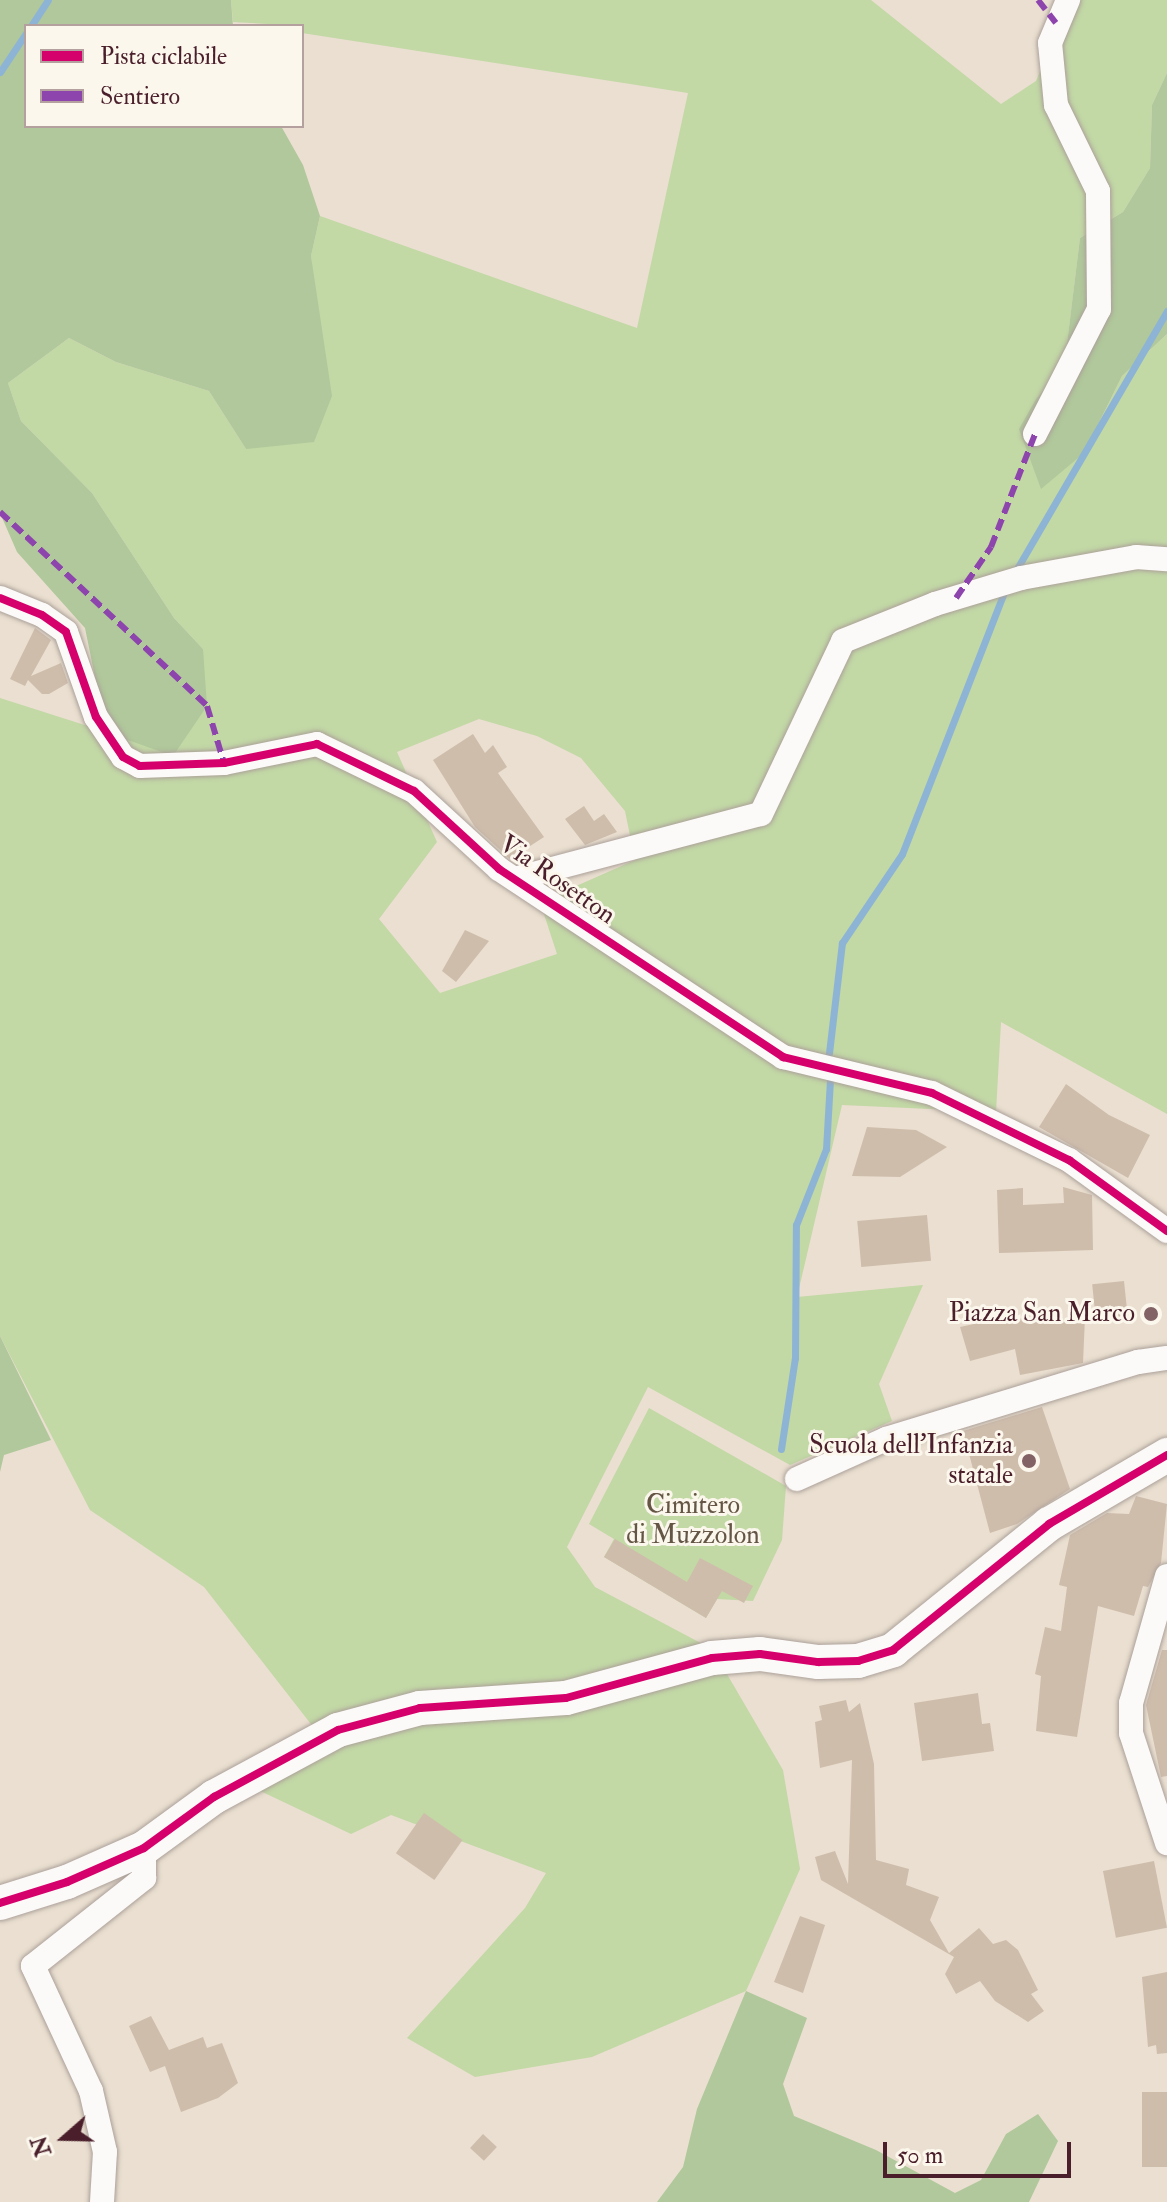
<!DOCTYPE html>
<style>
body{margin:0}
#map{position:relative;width:1167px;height:2202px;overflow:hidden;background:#eadfd0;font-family:"IM FELL Double Pica",serif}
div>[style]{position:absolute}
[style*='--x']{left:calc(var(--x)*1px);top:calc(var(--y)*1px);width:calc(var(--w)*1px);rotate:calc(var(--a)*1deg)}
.green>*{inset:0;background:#c2d8a5}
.forest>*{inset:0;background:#b0c89b}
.stream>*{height:7px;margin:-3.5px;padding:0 3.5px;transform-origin:3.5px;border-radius:3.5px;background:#8db4d4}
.building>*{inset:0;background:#cfbdac;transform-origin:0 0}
.roads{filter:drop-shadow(0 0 2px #aca19a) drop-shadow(0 0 2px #aca19a)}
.street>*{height:24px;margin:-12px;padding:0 12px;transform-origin:12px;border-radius:12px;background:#fcfaf8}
.secondary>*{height:34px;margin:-17px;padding:0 17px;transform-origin:17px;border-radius:17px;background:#fcfaf8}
.quiet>*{height:6px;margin-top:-3px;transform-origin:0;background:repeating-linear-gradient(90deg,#8e44ad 0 12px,transparent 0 18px)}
.cycleway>*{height:8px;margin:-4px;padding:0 4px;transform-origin:4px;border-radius:4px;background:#d6006c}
.dots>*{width:22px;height:22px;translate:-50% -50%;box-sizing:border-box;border:4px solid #fbf7ec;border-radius:50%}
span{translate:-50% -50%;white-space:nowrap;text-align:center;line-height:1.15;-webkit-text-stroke:6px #fbf7ec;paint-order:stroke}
.street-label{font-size:26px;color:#4a1f2b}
.poi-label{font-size:26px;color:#4a1f2b}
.right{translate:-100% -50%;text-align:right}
.park-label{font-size:26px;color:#645545}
.legend{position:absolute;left:24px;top:24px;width:280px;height:104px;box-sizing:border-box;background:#fbf7ec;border:2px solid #b4a19f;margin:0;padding:10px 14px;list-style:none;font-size:24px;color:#4a1f2b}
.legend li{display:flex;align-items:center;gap:16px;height:40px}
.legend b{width:40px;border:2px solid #b4a19f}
.north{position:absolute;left:24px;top:2098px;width:80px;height:80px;-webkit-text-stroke:6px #fbf7ec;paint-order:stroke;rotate:250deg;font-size:22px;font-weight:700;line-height:32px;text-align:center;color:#4a1f2b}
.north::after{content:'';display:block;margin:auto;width:28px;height:36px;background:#4a1f2b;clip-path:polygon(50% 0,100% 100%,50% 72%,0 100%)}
.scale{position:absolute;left:883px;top:2142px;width:188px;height:36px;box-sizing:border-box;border:4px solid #4a1f2b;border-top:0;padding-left:10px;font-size:24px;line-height:28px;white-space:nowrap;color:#4a1f2b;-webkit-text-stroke:6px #fbf7ec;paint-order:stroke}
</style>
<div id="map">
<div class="green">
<div style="clip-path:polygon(evenodd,231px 0,871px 0,1001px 104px,1036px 81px,1069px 0,1167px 0,1167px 73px,1152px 105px,1150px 168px,1123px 212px,1080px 238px,1064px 369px,1084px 453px,1122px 376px,1167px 334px,1167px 1114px,1001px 1022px,996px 1112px,842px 1105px,797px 1297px,923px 1285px,879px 1384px,892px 1421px,790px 1465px,648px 1387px,567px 1547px,595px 1587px,712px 1649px,588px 1682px,314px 1728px,204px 1587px,90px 1510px,0 1336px,0 698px,94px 728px,203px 649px,174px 618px,92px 493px,21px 421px,8px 383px,69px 338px,116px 362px,209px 391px,246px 449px,314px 295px,311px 256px,320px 216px,637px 328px,688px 93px,302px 33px,302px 26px,233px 22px,231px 0,479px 719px,537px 736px,581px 758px,625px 811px,635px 860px,540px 902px,557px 954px,440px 993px,379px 919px,437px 842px,397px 752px,479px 719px)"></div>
<div style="clip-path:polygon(649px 1408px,786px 1486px,782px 1540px,753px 1601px,717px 1599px,706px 1618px,604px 1557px,614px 1539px,589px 1524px)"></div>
<div style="clip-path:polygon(724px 1669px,783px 1770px,800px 1869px,746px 1991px,592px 2057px,475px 2077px,407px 2038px,525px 1908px,546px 1873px,391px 1815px,351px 1834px,252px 1787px,337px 1745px,421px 1722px)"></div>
</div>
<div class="forest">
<div style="clip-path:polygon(0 0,231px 0,233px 26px,26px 26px,26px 126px,281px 126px,303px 165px,320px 216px,311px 256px,332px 396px,314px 442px,246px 449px,209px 391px,116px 362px,69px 338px,8px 383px,21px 421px,92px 493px,174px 618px,203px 649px,207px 706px,173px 756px,94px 728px,98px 692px,85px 628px,17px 552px,0 513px)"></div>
<div style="clip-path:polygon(1167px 73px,1167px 334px,1122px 376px,1084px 453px,1041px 489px,1019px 429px,1036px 399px,1064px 368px,1080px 238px,1123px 212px,1150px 168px,1152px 105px)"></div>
<div style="clip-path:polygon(0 1336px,51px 1440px,4px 1455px,0 1472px)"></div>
<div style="clip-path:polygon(746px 1991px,807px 2018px,783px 2084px,794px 2116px,876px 2150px,955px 2193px,981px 2180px,1006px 2134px,1038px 2114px,1058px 2141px,1029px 2202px,657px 2202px,683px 2167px,697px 2109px)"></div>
</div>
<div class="stream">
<div style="--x:31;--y:26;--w:31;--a:-57"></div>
<div style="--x:0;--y:72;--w:47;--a:-56.3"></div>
<div style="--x:1015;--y:572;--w:302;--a:-59.8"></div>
<div style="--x:829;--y:1053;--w:111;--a:-83.3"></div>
<div style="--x:842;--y:943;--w:107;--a:-56"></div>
<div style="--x:902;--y:854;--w:283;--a:-68.7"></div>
<div style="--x:781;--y:1449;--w:92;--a:-81.3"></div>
<div style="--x:795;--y:1358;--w:133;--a:-89.6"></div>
<div style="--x:796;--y:1225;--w:82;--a:-68.5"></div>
<div style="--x:826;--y:1149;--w:70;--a:-86.7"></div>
</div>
<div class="building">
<div style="clip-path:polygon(35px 628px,51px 640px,31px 676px,61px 663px,68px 683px,49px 694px,42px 694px,28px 680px,25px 686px,10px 679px)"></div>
<div style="clip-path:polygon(473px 734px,485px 753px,493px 745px,507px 767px,498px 773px,544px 837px,510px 859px,475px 827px,433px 760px)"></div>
<div style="clip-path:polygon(584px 806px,594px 821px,604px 814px,617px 832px,585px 845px,565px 819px)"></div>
<div style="clip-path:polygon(465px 930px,489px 941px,456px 982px,442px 971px)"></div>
<div style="clip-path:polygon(1066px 1084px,1109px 1115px,1150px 1135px,1128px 1178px,1039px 1127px)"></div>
<div style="clip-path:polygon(867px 1127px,916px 1130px,947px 1147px,900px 1177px,852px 1176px)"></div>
<div style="clip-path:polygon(1063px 1187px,1092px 1195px,1093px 1250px,999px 1253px,997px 1190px,1023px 1188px,1023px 1205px,1064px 1203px)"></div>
<div style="left:927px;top:1215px;width:46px;height:70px;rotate:85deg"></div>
<div style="left:1124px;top:1281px;width:36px;height:32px;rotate:84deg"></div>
<div style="clip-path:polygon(1006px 1317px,1049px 1321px,1085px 1317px,1083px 1363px,1020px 1375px,1015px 1349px,970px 1361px,960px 1327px)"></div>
<div style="clip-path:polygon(1042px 1407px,1070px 1489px,1017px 1524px,990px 1533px,963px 1431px)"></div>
<div style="clip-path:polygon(1136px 1496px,1167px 1504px,1161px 1563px,1148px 1587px,1143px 1586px,1134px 1616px,1098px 1606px,1077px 1737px,1036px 1731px,1041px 1676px,1035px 1674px,1045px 1627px,1061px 1631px,1067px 1587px,1059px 1585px,1070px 1535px,1107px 1513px,1129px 1514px)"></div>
<div style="clip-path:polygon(615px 1539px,687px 1582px,700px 1558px,753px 1586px,744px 1603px,722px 1591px,706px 1618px,604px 1557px)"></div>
<div style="clip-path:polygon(1162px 1650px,1167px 1650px,1167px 1776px,1161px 1777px,1146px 1705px)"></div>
<div style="clip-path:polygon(978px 1693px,982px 1724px,990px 1723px,994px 1751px,922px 1761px,914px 1703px)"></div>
<div style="clip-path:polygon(846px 1700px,849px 1712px,860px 1703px,874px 1764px,876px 1860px,909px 1869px,906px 1885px,939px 1897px,930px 1920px,949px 1953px,979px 1928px,993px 1944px,1006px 1940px,1018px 1950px,1038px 1990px,1031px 1994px,1044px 2011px,1028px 2022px,995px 2001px,980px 1981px,956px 1994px,945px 1974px,954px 1957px,821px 1880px,815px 1857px,835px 1851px,848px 1884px,852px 1760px,820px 1768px,815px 1722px,822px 1720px,819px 1706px)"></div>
<div style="left:424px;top:1813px;width:47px;height:49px;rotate:35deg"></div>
<div style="left:1154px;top:1861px;width:68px;height:52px;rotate:79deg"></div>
<div style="clip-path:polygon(800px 1916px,825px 1925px,803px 1993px,774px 1982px)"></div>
<div style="clip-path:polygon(1167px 1972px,1167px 2053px,1157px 2054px,1156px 2045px,1148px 2047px,1142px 1977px)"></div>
<div style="clip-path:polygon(151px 2016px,169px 2050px,203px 2037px,207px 2048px,222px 2043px,238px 2083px,218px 2098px,181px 2112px,165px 2066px,150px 2072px,129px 2026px)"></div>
<div style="left:1167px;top:2092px;width:75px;height:25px;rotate:90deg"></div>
<div style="left:483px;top:2134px;width:19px;height:19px;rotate:43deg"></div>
</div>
<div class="roads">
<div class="street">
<div style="--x:1035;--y:434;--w:140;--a:-62.9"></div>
<div style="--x:1099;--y:309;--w:118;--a:-90.5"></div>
<div style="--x:1098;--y:191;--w:96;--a:-116"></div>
<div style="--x:1056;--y:105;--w:62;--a:-95.5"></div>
<div style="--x:1050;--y:43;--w:47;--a:-67.3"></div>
<div style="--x:0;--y:598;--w:45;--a:22"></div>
<div style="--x:42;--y:615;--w:29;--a:35"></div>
<div style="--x:66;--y:632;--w:90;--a:70.6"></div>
<div style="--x:96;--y:717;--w:48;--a:56"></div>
<div style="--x:123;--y:757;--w:19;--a:28"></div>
<div style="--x:140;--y:766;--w:84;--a:-2"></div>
<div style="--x:224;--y:763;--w:95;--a:-11.5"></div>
<div style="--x:317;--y:744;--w:108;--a:25.9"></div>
<div style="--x:414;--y:791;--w:115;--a:42.5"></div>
<div style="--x:499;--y:869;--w:341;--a:33.5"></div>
<div style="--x:783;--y:1057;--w:153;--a:13.6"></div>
<div style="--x:932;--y:1093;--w:153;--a:26.1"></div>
<div style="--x:1069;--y:1160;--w:121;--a:35.9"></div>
<div style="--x:518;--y:878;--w:251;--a:-14.8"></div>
<div style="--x:761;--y:814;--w:191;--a:-64.6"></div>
<div style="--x:843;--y:641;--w:99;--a:-21.9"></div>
<div style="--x:935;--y:604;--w:90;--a:-16.8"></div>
<div style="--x:1021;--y:578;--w:117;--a:-10.3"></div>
<div style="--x:1136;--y:557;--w:31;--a:4"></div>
<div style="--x:797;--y:1479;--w:98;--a:-24.2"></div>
<div style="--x:886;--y:1439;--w:264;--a:-17"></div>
<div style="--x:1138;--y:1362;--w:29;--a:-8"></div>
<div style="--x:1167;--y:1576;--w:132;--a:105.8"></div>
<div style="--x:1131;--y:1703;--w:30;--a:90"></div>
<div style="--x:1131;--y:1733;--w:116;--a:71.9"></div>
<div style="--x:102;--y:2202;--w:50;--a:-86.6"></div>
<div style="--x:105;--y:2152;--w:63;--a:-102.9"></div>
<div style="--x:91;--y:2091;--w:138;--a:-114.9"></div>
<div style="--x:33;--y:1966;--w:142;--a:-38.4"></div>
<div style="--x:144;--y:1878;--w:30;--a:-90"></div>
</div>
<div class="secondary">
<div style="--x:0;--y:1903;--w:70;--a:-17.4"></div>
<div style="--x:67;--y:1882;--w:84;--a:-23.8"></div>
<div style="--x:144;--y:1848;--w:87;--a:-36.1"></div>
<div style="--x:214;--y:1797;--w:141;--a:-28.4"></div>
<div style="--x:338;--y:1730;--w:85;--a:-15"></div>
<div style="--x:420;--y:1708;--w:146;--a:-3.9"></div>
<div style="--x:566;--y:1698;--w:151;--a:-15.3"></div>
<div style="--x:712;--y:1658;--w:48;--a:-4.8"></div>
<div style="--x:760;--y:1654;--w:59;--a:7.9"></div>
<div style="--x:818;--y:1662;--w:40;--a:-1.4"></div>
<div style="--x:858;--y:1661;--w:37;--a:-17"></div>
<div style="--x:893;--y:1650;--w:201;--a:-38.9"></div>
<div style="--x:1049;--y:1524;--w:137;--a:-30.3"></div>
</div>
</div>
<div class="quiet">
<div style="--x:1038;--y:0;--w:29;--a:52"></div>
<div style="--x:0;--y:512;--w:284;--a:43.1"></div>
<div style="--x:207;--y:706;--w:59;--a:73.4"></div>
<div style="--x:956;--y:598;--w:62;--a:-55.5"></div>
<div style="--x:991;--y:547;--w:121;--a:-68.7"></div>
</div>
<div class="cycleway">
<div style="--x:0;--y:598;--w:45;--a:22"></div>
<div style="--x:42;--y:615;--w:29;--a:35"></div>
<div style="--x:66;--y:632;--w:90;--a:70.6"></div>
<div style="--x:96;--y:717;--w:48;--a:56"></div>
<div style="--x:123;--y:757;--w:19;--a:28"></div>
<div style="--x:140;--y:766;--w:84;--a:-2"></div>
<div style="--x:224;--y:763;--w:95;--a:-11.5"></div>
<div style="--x:317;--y:744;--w:108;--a:25.9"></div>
<div style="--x:414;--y:791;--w:115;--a:42.5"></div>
<div style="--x:499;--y:869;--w:341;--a:33.5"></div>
<div style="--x:783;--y:1057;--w:153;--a:13.6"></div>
<div style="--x:932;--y:1093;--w:153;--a:26.1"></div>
<div style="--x:1069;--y:1160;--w:121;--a:35.9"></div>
<div style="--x:0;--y:1903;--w:70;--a:-17.4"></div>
<div style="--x:67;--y:1882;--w:84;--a:-23.8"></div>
<div style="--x:144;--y:1848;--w:87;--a:-36.1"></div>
<div style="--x:214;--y:1797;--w:141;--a:-28.4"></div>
<div style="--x:338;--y:1730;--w:85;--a:-15"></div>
<div style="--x:420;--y:1708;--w:146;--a:-3.9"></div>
<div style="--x:566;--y:1698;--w:151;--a:-15.3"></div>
<div style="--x:712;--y:1658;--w:48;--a:-4.8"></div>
<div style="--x:760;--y:1654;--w:59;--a:7.9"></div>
<div style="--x:818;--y:1662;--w:40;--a:-1.4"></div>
<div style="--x:858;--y:1661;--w:37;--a:-17"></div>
<div style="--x:893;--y:1650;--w:201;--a:-38.9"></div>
<div style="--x:1049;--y:1524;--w:137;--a:-30.3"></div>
</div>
<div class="dots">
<div style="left:1151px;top:1314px;background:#826265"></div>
<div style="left:1029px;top:1461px;background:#826265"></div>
</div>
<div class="street-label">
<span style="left:557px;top:880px;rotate:35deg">Via Rosetton</span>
</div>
<div class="poi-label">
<span class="right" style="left:1135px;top:1314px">Piazza San Marco</span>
<span class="right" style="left:1013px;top:1461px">Scuola dell'Infanzia<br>statale</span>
</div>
<div class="park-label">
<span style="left:693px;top:1521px">Cimitero<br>di Muzzolon</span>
</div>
<ul class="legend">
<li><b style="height:10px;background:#d6006c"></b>Pista ciclabile</li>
<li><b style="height:10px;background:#8e44ad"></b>Sentiero</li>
</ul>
<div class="north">N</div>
<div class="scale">50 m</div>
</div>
